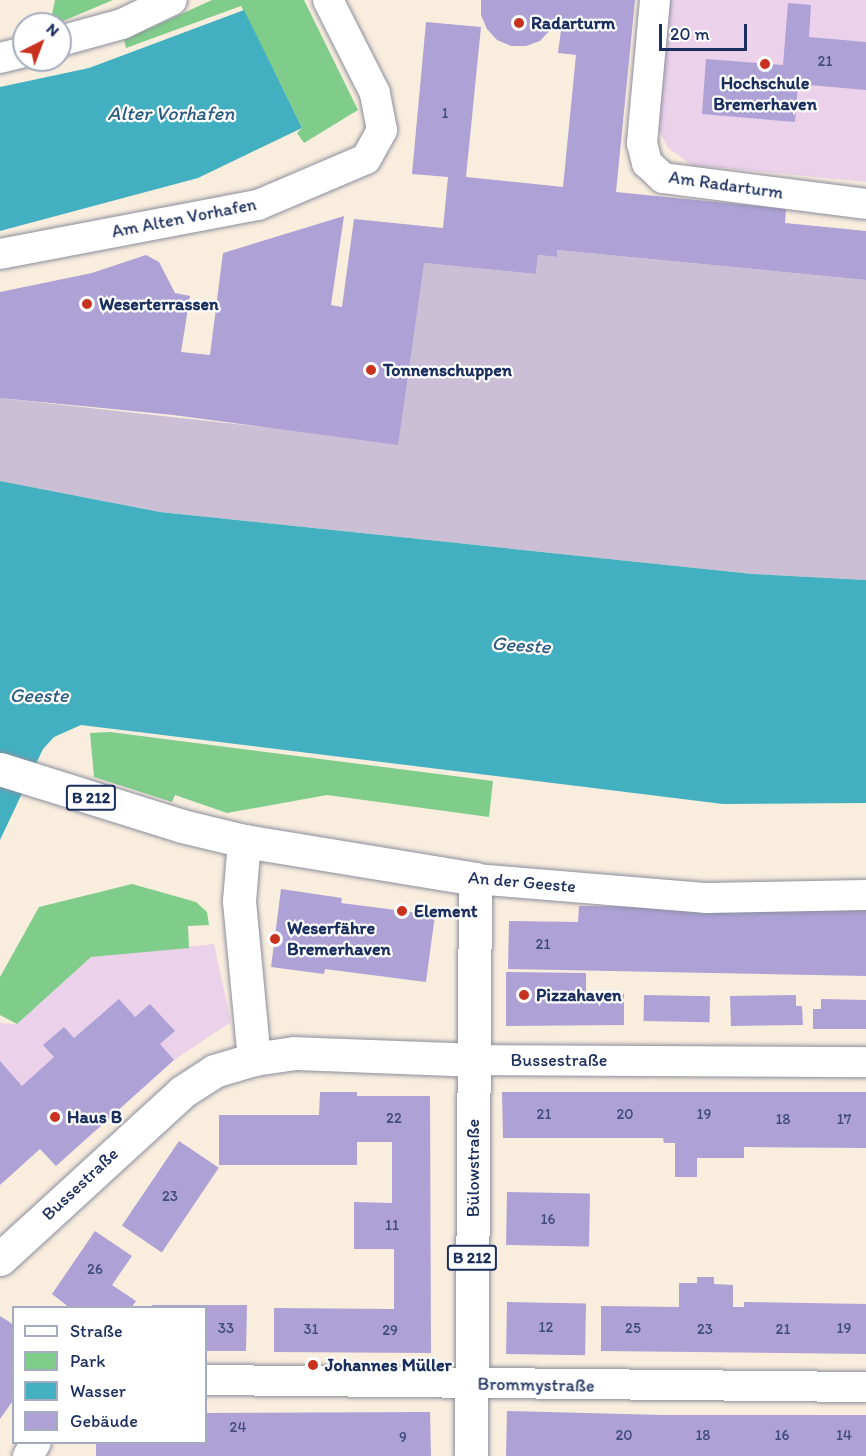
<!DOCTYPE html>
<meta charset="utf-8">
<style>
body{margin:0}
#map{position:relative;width:866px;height:1456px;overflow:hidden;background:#f9edde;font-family:Itim,sans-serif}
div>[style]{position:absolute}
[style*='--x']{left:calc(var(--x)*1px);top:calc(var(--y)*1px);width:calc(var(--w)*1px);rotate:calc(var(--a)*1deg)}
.built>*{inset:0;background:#ecd1ea}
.industrial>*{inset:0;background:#cbbfd5}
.green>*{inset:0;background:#80cd8b}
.water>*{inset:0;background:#43b0c1}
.building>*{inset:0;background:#aea1d6;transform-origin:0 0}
.roads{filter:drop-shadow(0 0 2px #8a8e9e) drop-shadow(0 0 2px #8a8e9e)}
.minor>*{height:30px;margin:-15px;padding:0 15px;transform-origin:15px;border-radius:15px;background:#fff}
.tertiary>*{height:33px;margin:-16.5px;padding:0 16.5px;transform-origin:16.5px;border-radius:16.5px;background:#fff}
.primary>*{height:33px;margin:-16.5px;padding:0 16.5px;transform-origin:16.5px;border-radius:16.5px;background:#fff}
.dots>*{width:16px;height:16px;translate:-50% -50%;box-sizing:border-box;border:3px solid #fff;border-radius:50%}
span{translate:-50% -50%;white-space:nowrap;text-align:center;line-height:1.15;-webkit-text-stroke:4.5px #fff;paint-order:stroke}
.number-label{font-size:15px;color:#404c7c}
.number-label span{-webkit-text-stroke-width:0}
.shield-label span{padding:2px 4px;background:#fff;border:2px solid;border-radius:4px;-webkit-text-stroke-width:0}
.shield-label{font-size:16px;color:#1b2f5e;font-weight:700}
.poi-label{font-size:18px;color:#1b2f5e;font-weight:700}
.left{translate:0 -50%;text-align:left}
.street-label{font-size:18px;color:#1b2f5e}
.water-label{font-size:20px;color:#295c81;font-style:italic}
.legend{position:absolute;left:12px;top:1306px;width:195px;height:138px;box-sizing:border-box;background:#fff;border:2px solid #a4acbf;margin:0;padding:8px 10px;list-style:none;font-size:18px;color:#1b2f5e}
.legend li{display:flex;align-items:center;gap:12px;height:30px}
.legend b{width:30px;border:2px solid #a4acbf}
.north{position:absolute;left:12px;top:12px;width:60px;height:60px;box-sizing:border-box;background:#fff;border:2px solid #a4acbf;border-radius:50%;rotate:42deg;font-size:16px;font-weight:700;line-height:24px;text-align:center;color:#1b2f5e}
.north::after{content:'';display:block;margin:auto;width:21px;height:27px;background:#c8321e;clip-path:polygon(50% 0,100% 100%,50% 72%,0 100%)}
.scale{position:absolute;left:659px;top:24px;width:88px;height:27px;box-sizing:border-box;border:3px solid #1b2f5e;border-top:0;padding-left:8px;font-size:18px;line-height:21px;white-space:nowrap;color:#1b2f5e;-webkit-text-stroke:4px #fff;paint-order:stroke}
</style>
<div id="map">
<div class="built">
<div style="clip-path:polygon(670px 0,866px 0,866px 182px,692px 165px,668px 148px,658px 128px)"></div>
<div style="clip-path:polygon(214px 944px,231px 1022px,174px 1060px,56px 1166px,40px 1149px,0 1160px,0 1023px,17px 1024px,91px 957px)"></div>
</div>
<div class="industrial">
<div style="clip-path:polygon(557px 250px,866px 280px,866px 580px,753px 574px,160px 512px,0 481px,0 398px,326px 434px,424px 263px,536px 274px,538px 255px,556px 257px)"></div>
</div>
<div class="green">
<div style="clip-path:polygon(55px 0,113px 0,56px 24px,50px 24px)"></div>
<div style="clip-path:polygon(212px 0,304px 0,358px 110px,304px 143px,297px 133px,302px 128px,241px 6px,126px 48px,124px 40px)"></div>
<div style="clip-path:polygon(110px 732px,493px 781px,489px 817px,327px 795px,227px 813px,175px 795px,172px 802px,94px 777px,90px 733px)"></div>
<div style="clip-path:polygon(132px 884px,196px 902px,207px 912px,209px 925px,188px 926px,189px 948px,91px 957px,17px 1024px,0 1015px,0 977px,39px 907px)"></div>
</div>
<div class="water">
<div style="clip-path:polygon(244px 10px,302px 128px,198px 178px,0 231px,0 87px,89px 68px)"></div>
<div style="clip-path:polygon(0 481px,160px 512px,753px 574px,866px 580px,866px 803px,723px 804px,81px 725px,54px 737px,43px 749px,0 840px)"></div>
</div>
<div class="building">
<div style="clip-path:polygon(481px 0,635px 0,616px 192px,786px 209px,785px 223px,866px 231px,866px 280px,557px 250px,557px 257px,538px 255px,536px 274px,424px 263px,398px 445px,173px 415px,0 398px,0 292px,92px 273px,146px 255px,159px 262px,175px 293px,190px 296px,181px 352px,210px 355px,223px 253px,344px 216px,331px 305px,342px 307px,354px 219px,443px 228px,448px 177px,412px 174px,426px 22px,481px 27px,466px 177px,563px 187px,576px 55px,558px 53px,561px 30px,551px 29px,540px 41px,526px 46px,511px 46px,497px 40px,487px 29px,481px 15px)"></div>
<div style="clip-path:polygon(788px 3px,811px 5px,809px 37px,866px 42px,866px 90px,798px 84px,795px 122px,702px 114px,706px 59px,783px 65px)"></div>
<div style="clip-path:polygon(281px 889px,342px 898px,341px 903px,435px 915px,426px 982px,325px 969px,324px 974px,271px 967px)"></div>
<div style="clip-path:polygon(579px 906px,866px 909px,866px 976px,508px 969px,509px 921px,578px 922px)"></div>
<div style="clip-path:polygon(506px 972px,586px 973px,586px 995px,624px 994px,624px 1025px,506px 1026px)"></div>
<div style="left:644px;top:995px;width:66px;height:26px;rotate:1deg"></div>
<div style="clip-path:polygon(796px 995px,796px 1006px,802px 1006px,803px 1025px,731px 1026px,730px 996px)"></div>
<div style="clip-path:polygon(119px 999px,135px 1017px,150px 1004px,175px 1031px,160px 1044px,174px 1060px,56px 1166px,40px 1149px,0 1185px,0 1061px,22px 1086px,54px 1057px,43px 1045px,64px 1027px,74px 1038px)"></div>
<div style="clip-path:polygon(821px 999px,866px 1000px,866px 1029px,813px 1029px,813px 1009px,821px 1009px)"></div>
<div style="clip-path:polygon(320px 1092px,357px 1092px,357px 1096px,430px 1096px,431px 1353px,274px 1352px,274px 1308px,394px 1309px,394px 1249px,354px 1249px,354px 1202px,392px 1203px,392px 1142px,357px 1142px,357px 1165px,219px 1165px,219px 1115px,319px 1115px)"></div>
<div style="clip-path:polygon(502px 1092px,866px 1092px,866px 1148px,744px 1147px,744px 1158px,697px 1158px,697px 1177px,675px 1177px,675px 1143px,664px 1143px,663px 1138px,503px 1138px)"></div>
<div style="left:179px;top:1141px;width:48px;height:102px;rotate:34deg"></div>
<div style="left:507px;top:1192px;width:83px;height:53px;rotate:1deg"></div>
<div style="clip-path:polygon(95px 1231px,132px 1256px,112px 1285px,136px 1301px,131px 1308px,70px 1308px,52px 1294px)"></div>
<div style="clip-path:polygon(697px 1277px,714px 1277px,714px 1284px,733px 1285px,733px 1307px,744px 1307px,744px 1302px,866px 1304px,866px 1354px,601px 1351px,601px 1306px,679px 1307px,679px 1283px,697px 1283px)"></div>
<div style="left:507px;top:1302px;width:79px;height:52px;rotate:1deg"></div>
<div style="clip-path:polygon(152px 1305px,247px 1305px,246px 1351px,206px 1351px,206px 1308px,152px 1308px)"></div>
<div style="clip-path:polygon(0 1316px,14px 1325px,14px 1399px,0 1419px)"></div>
<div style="clip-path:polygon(507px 1411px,663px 1415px,866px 1415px,866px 1456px,506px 1456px)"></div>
<div style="clip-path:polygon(430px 1412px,431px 1456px,96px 1456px,96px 1442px,206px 1442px,206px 1413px)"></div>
</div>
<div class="roads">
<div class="minor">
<div style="--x:655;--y:0;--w:144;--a:95.2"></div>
<div style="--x:642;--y:143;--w:21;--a:76"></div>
<div style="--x:647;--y:163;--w:22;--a:43"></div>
<div style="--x:663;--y:178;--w:205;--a:7.3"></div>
<div style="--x:60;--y:41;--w:64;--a:-15.3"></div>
<div style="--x:122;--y:24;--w:55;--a:-25.6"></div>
<div style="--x:0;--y:58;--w:25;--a:-14"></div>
<div style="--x:0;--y:254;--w:263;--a:-10.8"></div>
<div style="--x:258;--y:205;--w:117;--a:-23.1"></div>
<div style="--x:366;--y:159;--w:33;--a:-61"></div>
<div style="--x:382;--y:130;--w:38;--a:-101"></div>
<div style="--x:375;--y:93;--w:104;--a:-116.8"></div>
<div style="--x:475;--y:879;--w:233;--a:4.7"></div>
<div style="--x:707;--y:898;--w:159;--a:-1.1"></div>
<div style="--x:474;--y:1060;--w:392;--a:0.3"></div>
<div style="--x:206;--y:1380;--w:660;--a:0.61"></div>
<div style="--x:28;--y:1456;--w:16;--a:-60"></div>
</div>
<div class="tertiary">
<div style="--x:244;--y:841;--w:60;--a:94.8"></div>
<div style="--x:239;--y:901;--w:159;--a:84.6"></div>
<div style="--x:0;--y:1259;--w:247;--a:-42.5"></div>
<div style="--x:182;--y:1092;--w:38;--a:-33"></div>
<div style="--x:214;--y:1071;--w:42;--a:-16.7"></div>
<div style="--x:254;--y:1059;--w:40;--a:-8.5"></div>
<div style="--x:294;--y:1053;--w:180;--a:2.2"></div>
</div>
<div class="primary">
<div style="--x:0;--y:769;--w:191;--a:17.4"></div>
<div style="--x:182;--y:826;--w:64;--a:13.6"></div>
<div style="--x:244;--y:841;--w:234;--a:9.3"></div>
<div style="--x:475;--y:879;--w:577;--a:90.4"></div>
</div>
</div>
<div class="dots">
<div style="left:519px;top:23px;background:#c8321e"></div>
<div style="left:765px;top:64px;background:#c8321e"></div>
<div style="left:87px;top:304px;background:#c8321e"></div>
<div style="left:371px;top:370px;background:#c8321e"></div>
<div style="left:402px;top:911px;background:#c8321e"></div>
<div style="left:275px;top:939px;background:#c8321e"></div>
<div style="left:524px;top:995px;background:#c8321e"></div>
<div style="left:55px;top:1117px;background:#c8321e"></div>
<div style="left:313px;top:1365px;background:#c8321e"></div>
</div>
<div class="number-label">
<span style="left:825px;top:62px">21</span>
<span style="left:445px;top:114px">1</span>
<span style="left:543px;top:945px">21</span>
<span style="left:544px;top:1115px">21</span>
<span style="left:625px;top:1115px">20</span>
<span style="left:704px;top:1115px">19</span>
<span style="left:394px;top:1119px">22</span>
<span style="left:783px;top:1120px">18</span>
<span style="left:844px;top:1120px">17</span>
<span style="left:170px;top:1197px">23</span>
<span style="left:548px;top:1220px">16</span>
<span style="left:392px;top:1226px">11</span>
<span style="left:95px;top:1270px">26</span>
<span style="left:546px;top:1328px">12</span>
<span style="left:226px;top:1329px">33</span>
<span style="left:633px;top:1329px">25</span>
<span style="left:844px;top:1329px">19</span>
<span style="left:311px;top:1330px">31</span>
<span style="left:705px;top:1330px">23</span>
<span style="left:783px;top:1330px">21</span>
<span style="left:390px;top:1331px">29</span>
<span style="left:238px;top:1428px">24</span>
<span style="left:624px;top:1436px">20</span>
<span style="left:703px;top:1436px">18</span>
<span style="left:782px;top:1436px">16</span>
<span style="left:844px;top:1436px">14</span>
<span style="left:403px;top:1438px">9</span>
</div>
<div class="shield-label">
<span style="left:91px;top:798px">B 212</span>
<span style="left:472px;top:1258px">B 212</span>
</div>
<div class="poi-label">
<span class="left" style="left:531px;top:23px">Radarturm</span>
<span style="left:765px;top:94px">Hochschule<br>Bremerhaven</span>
<span class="left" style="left:99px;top:304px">Weserterrassen</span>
<span class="left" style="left:383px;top:370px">Tonnenschuppen</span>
<span class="left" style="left:414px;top:911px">Element</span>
<span class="left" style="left:287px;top:939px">Weserfähre<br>Bremerhaven</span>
<span class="left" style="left:536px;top:995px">Pizzahaven</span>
<span class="left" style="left:67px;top:1117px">Haus B</span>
<span class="left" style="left:325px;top:1365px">Johannes Müller</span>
</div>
<div class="street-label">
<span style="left:726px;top:185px;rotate:8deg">Am Radarturm</span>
<span style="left:184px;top:218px;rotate:-11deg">Am Alten Vorhafen</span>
<span style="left:522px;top:882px;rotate:5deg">An der Geeste</span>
<span style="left:559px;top:1060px">Bussestraße</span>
<span style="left:473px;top:1168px;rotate:-90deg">Bülowstraße</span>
<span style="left:80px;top:1184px;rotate:-43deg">Bussestraße</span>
<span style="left:536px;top:1385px;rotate:1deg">Brommystraße</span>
</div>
<div class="water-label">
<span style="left:171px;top:113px">Alter Vorhafen</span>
<span style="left:521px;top:645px;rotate:4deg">Geeste</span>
<span style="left:39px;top:695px">Geeste</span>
</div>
<ul class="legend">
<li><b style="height:8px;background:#fff"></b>Straße</li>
<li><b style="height:16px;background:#80cd8b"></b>Park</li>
<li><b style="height:16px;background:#43b0c1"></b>Wasser</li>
<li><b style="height:16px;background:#aea1d6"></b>Gebäude</li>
</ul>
<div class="north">N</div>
<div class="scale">20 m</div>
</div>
